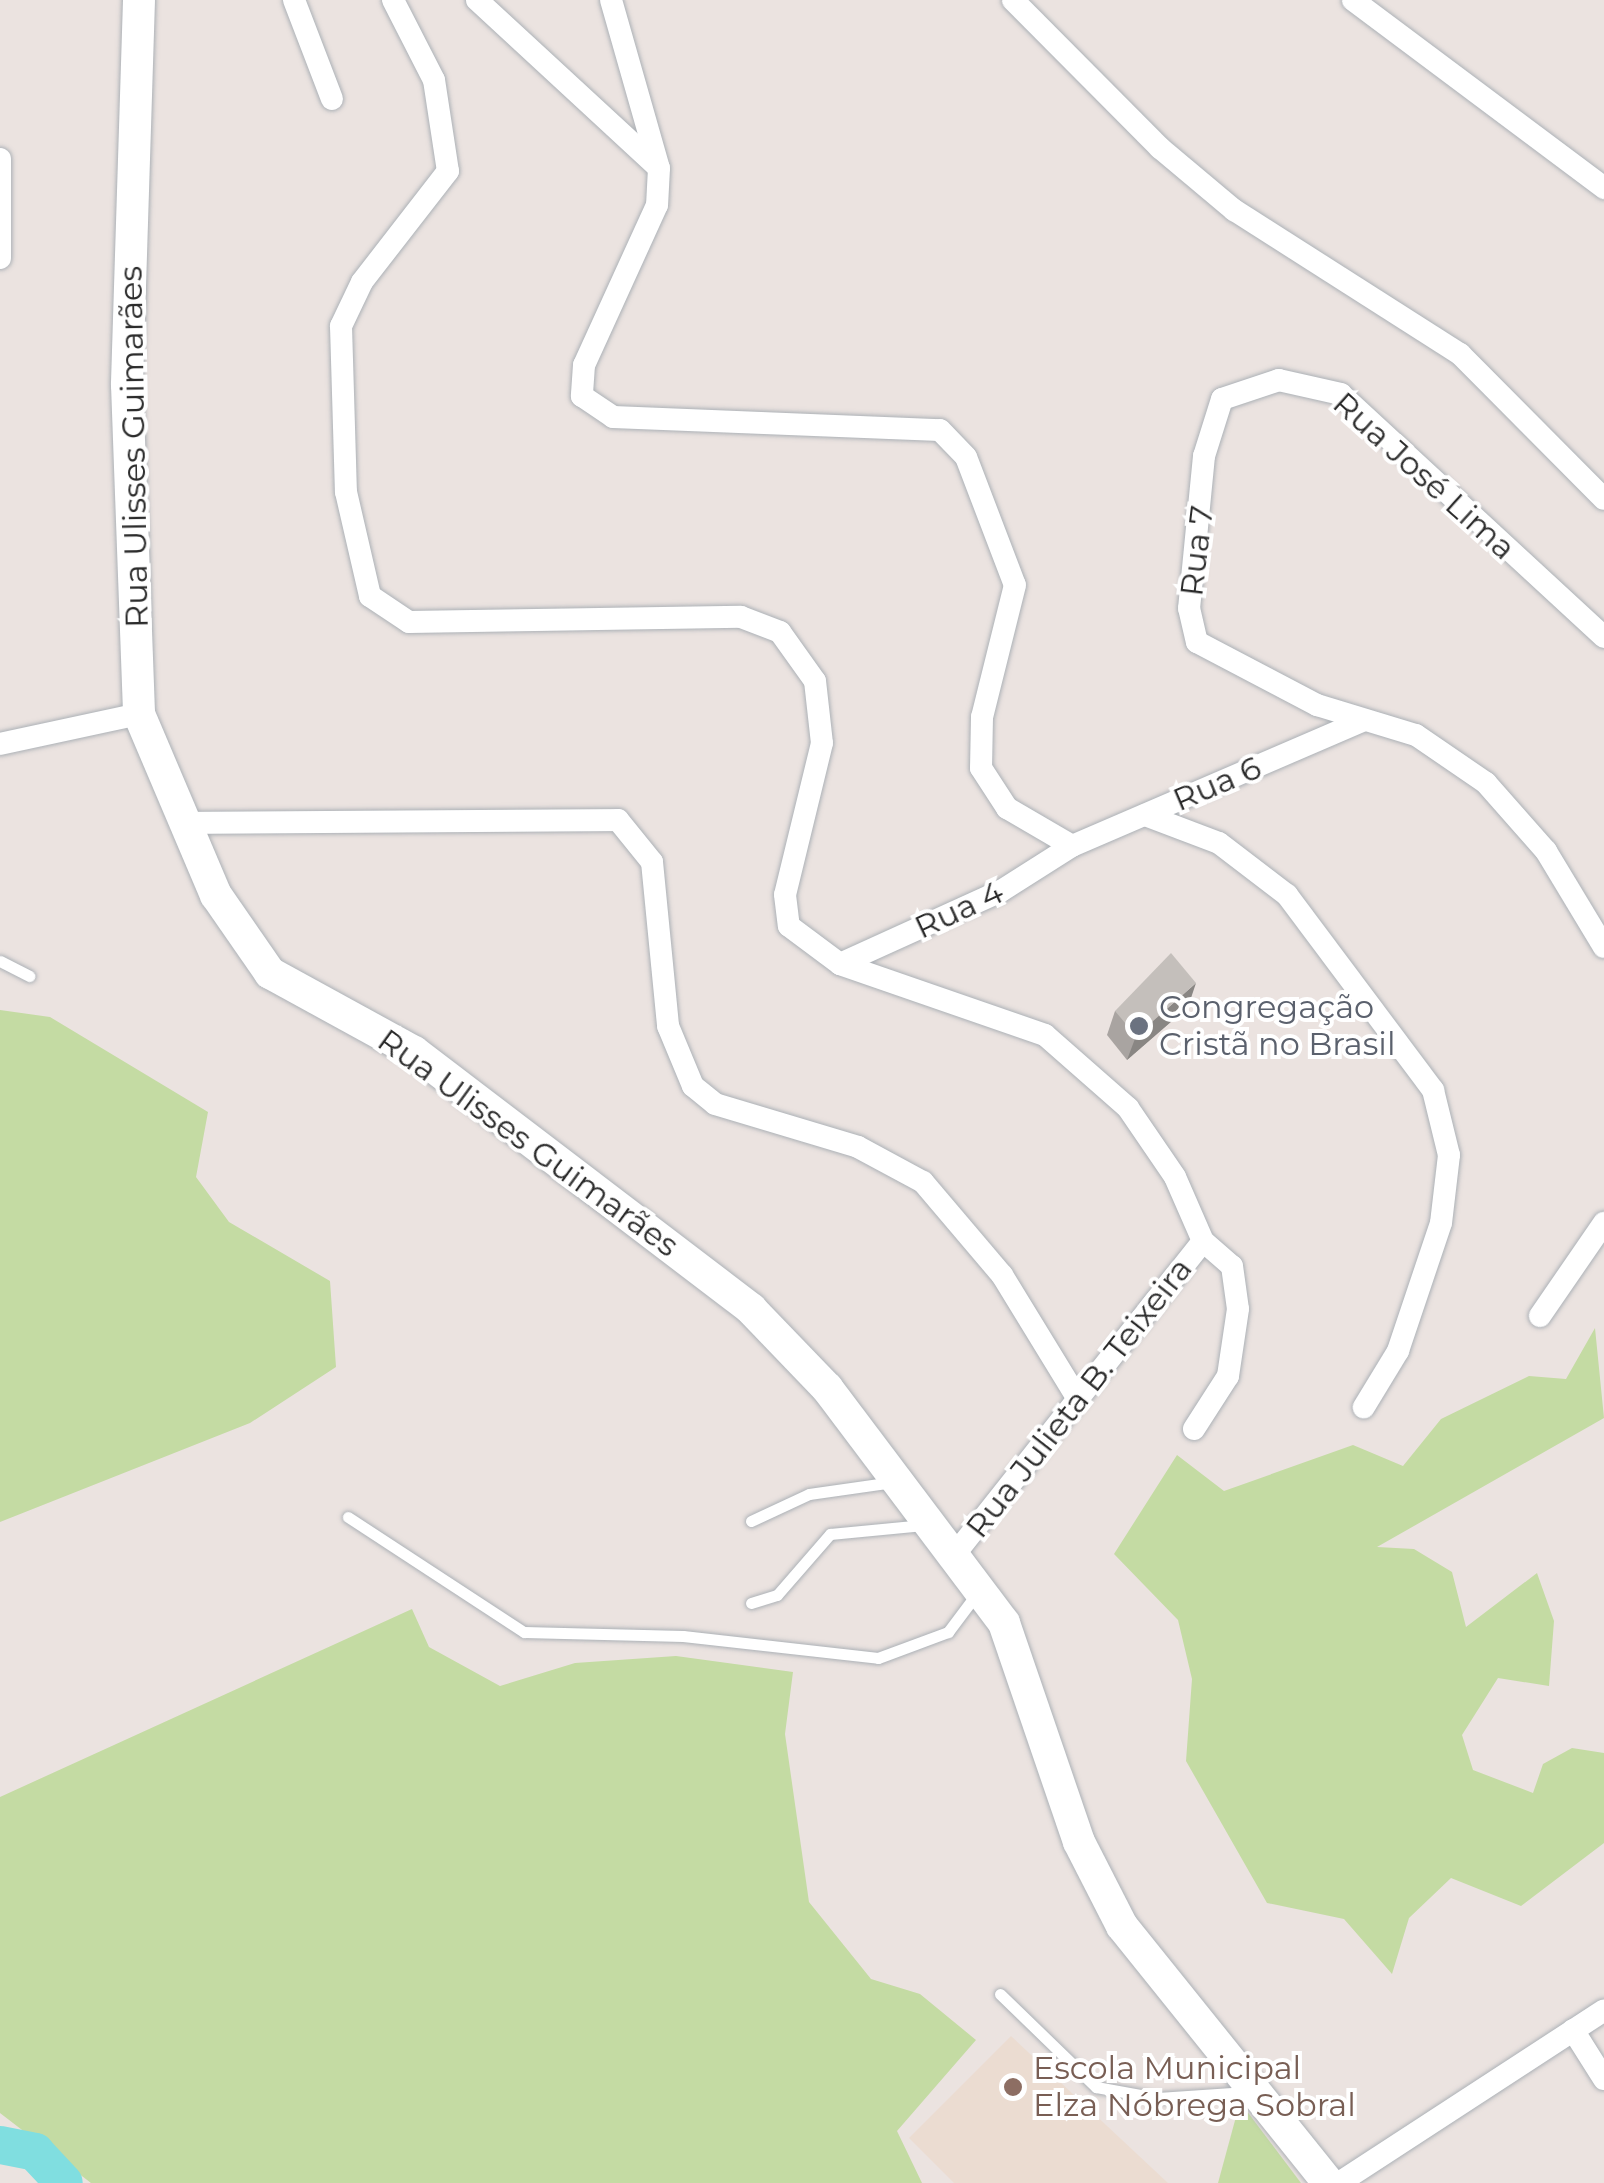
<!DOCTYPE html>
<meta charset="utf-8">
<style>
body{margin:0}
#map{position:relative;width:1604px;height:2183px;overflow:hidden;background:#ebe3e0;font-family:Montserrat,sans-serif}
div>[style]{position:absolute}
[style*='--x']{left:calc(var(--x)*1px);top:calc(var(--y)*1px);width:calc(var(--w)*1px);rotate:calc(var(--a)*1deg)}
.education>*{inset:0;background:#ebdcd1}
.green>*{inset:0;background:#c4dba3}
.river>*{height:38px;margin:-19px;padding:0 19px;transform-origin:19px;border-radius:19px;background:#80dee0}
.roads{filter:drop-shadow(0 0 2px #acb1b6) drop-shadow(0 0 2px #acb1b6)}
.lane>*{height:11px;margin:-5.5px;padding:0 5.5px;transform-origin:5.5px;border-radius:5.5px;background:#fff}
.street>*{height:22px;margin:-11px;padding:0 11px;transform-origin:11px;border-radius:11px;background:#fff}
.secondary>*{height:32px;margin:-16px;padding:0 16px;transform-origin:16px;border-radius:16px;background:#fff}
.wall>*{inset:0;background:#a9a4a1}
.shaded-wall>*{inset:0;background:#898683}
.building>*{inset:0;background:#c4bfbb}
.dots>*{width:28px;height:28px;translate:-50% -50%;box-sizing:border-box;border:5px solid #fff;border-radius:50%}
span{translate:-50% -50%;white-space:nowrap;text-align:center;line-height:1.15;-webkit-text-stroke:8px #fff;paint-order:stroke}
.street-label{font-size:32px;color:#2b2b2b}
.worship-label{font-size:32px;color:#5b616d}
.left{translate:0 -50%;text-align:left}
.education-label{font-size:32px;color:#785e54}
</style>
<div id="map">
<div class="education">
<div style="clip-path:polygon(1011px 2036px,1168px 2183px,954px 2183px,909px 2138px)"></div>
</div>
<div class="green">
<div style="clip-path:polygon(0 1010px,50px 1017px,208px 1112px,196px 1177px,229px 1222px,330px 1281px,336px 1367px,250px 1423px,0 1522px)"></div>
<div style="clip-path:polygon(1595px 1328px,1604px 1418px,1377px 1547px,1414px 1549px,1452px 1572px,1466px 1627px,1537px 1573px,1554px 1621px,1549px 1686px,1498px 1678px,1462px 1735px,1473px 1770px,1533px 1793px,1543px 1764px,1572px 1748px,1604px 1753px,1604px 1843px,1521px 1906px,1451px 1878px,1409px 1918px,1392px 1974px,1344px 1919px,1267px 1903px,1186px 1761px,1192px 1679px,1178px 1620px,1114px 1554px,1177px 1455px,1224px 1491px,1353px 1445px,1403px 1466px,1441px 1419px,1529px 1376px,1566px 1379px)"></div>
<div style="clip-path:polygon(412px 1609px,429px 1647px,500px 1686px,575px 1663px,676px 1656px,793px 1672px,785px 1734px,809px 1902px,871px 1979px,920px 1994px,976px 2040px,897px 2131px,922px 2183px,91px 2183px,0 2113px,0 1797px)"></div>
<div style="clip-path:polygon(1240px 2102px,1301px 2183px,1218px 2183px)"></div>
</div>
<div class="river">
<div style="--x:0;--y:2145;--w:36;--a:11"></div>
<div style="--x:35;--y:2152;--w:42;--a:46.9"></div>
</div>
<div class="roads">
<div class="lane">
<div style="--x:0;--y:961;--w:33;--a:27"></div>
<div style="--x:348;--y:1517;--w:210;--a:33.2"></div>
<div style="--x:524;--y:1632;--w:159;--a:1.4"></div>
<div style="--x:683;--y:1636;--w:196;--a:6.4"></div>
<div style="--x:878;--y:1658;--w:75;--a:-20.4"></div>
<div style="--x:948;--y:1632;--w:50;--a:-53.1"></div>
<div style="--x:751;--y:1521;--w:64;--a:-25"></div>
<div style="--x:809;--y:1494;--w:85;--a:-8.1"></div>
<div style="--x:751;--y:1603;--w:27;--a:-17"></div>
<div style="--x:777;--y:1595;--w:81;--a:-49"></div>
<div style="--x:830;--y:1534;--w:94;--a:-5.5"></div>
<div style="--x:1000;--y:1994;--w:134;--a:44.1"></div>
<div style="--x:1096;--y:2087;--w:63;--a:10.1"></div>
<div style="--x:1158;--y:2098;--w:89;--a:-3.9"></div>
</div>
<div class="street">
<div style="--x:294;--y:0;--w:106;--a:69"></div>
<div style="--x:393;--y:0;--w:90;--a:62.9"></div>
<div style="--x:434;--y:80;--w:92;--a:81.3"></div>
<div style="--x:448;--y:171;--w:140;--a:127.8"></div>
<div style="--x:362;--y:282;--w:49;--a:115.5"></div>
<div style="--x:341;--y:326;--w:166;--a:88.3"></div>
<div style="--x:346;--y:492;--w:107;--a:77"></div>
<div style="--x:370;--y:596;--w:47;--a:33.7"></div>
<div style="--x:409;--y:622;--w:332;--a:-0.9"></div>
<div style="--x:741;--y:617;--w:42;--a:21"></div>
<div style="--x:780;--y:632;--w:60;--a:54.5"></div>
<div style="--x:815;--y:681;--w:62;--a:83.6"></div>
<div style="--x:822;--y:743;--w:156;--a:103.7"></div>
<div style="--x:785;--y:895;--w:31;--a:83"></div>
<div style="--x:789;--y:926;--w:64;--a:36.7"></div>
<div style="--x:840;--y:964;--w:217;--a:19.1"></div>
<div style="--x:1045;--y:1035;--w:111;--a:41.3"></div>
<div style="--x:1128;--y:1108;--w:83;--a:55.7"></div>
<div style="--x:1175;--y:1177;--w:70;--a:66.4"></div>
<div style="--x:1203;--y:1241;--w:38;--a:41"></div>
<div style="--x:1232;--y:1266;--w:43;--a:82.1"></div>
<div style="--x:1238;--y:1309;--w:68;--a:98.5"></div>
<div style="--x:1228;--y:1376;--w:63;--a:122.7"></div>
<div style="--x:477;--y:0;--w:243;--a:42.7"></div>
<div style="--x:611;--y:0;--w:175;--a:74.1"></div>
<div style="--x:659;--y:168;--w:37;--a:93"></div>
<div style="--x:657;--y:205;--w:176;--a:114.5"></div>
<div style="--x:584;--y:365;--w:31;--a:94"></div>
<div style="--x:582;--y:396;--w:37;--a:34"></div>
<div style="--x:613;--y:417;--w:327;--a:2.3"></div>
<div style="--x:940;--y:430;--w:37;--a:46"></div>
<div style="--x:966;--y:457;--w:137;--a:69.1"></div>
<div style="--x:1015;--y:585;--w:136;--a:104"></div>
<div style="--x:982;--y:717;--w:51;--a:91.1"></div>
<div style="--x:981;--y:768;--w:48;--a:57"></div>
<div style="--x:1007;--y:808;--w:75;--a:30.3"></div>
<div style="--x:1013;--y:0;--w:209;--a:45.2"></div>
<div style="--x:1160;--y:148;--w:97;--a:40"></div>
<div style="--x:1234;--y:210;--w:268;--a:32.5"></div>
<div style="--x:1460;--y:354;--w:204;--a:45.2"></div>
<div style="--x:1353;--y:0;--w:314;--a:36.8"></div>
<div style="--x:0;--y:159;--w:99;--a:90"></div>
<div style="--x:1604;--y:637;--w:358;--a:-137.3"></div>
<div style="--x:1341;--y:394;--w:64;--a:-167.3"></div>
<div style="--x:1279;--y:380;--w:60;--a:161.6"></div>
<div style="--x:1222;--y:399;--w:60;--a:107.5"></div>
<div style="--x:1204;--y:456;--w:153;--a:95.6"></div>
<div style="--x:1189;--y:608;--w:35;--a:77"></div>
<div style="--x:1197;--y:642;--w:136;--a:27.7"></div>
<div style="--x:1317;--y:705;--w:103;--a:16.9"></div>
<div style="--x:1416;--y:735;--w:85;--a:34.4"></div>
<div style="--x:1486;--y:783;--w:91;--a:48.6"></div>
<div style="--x:1546;--y:851;--w:112;--a:58.9"></div>
<div style="--x:0;--y:744;--w:142;--a:-12.2"></div>
<div style="--x:1145;--y:815;--w:79;--a:20.7"></div>
<div style="--x:1219;--y:843;--w:86;--a:37.4"></div>
<div style="--x:1287;--y:895;--w:244;--a:53.2"></div>
<div style="--x:1433;--y:1090;--w:67;--a:76.2"></div>
<div style="--x:1449;--y:1155;--w:68;--a:96.7"></div>
<div style="--x:1441;--y:1223;--w:135;--a:108.6"></div>
<div style="--x:1398;--y:1351;--w:66;--a:121.3"></div>
<div style="--x:184;--y:823;--w:434;--a:-0.4"></div>
<div style="--x:618;--y:820;--w:54;--a:51"></div>
<div style="--x:652;--y:862;--w:165;--a:84.4"></div>
<div style="--x:668;--y:1026;--w:65;--a:67.4"></div>
<div style="--x:693;--y:1086;--w:28;--a:39"></div>
<div style="--x:715;--y:1104;--w:149;--a:16.7"></div>
<div style="--x:858;--y:1147;--w:74;--a:28.3"></div>
<div style="--x:923;--y:1182;--w:122;--a:49.7"></div>
<div style="--x:1002;--y:1275;--w:145;--a:58.5"></div>
<div style="--x:840;--y:964;--w:177;--a:-24.4"></div>
<div style="--x:1001;--y:891;--w:84;--a:-32.4"></div>
<div style="--x:1072;--y:846;--w:316;--a:-23.3"></div>
<div style="--x:1540;--y:1316;--w:113;--a:-55.5"></div>
<div style="--x:955;--y:1554;--w:399;--a:-51.6"></div>
<div style="--x:1573;--y:2030;--w:58;--a:57.7"></div>
<div style="--x:1339;--y:2183;--w:316;--a:-33.1"></div>
</div>
<div class="secondary">
<div style="--x:139;--y:0;--w:385;--a:91.8"></div>
<div style="--x:127;--y:385;--w:329;--a:87.9"></div>
<div style="--x:139;--y:714;--w:197;--a:67"></div>
<div style="--x:216;--y:895;--w:95;--a:55.3"></div>
<div style="--x:270;--y:973;--w:164;--a:28.7"></div>
<div style="--x:414;--y:1052;--w:424;--a:37.3"></div>
<div style="--x:751;--y:1309;--w:110;--a:46.1"></div>
<div style="--x:827;--y:1388;--w:294;--a:53"></div>
<div style="--x:1004;--y:1623;--w:231;--a:71.1"></div>
<div style="--x:1079;--y:1842;--w:94;--a:62.9"></div>
<div style="--x:1122;--y:1926;--w:330;--a:51.2"></div>
</div>
</div>
<div class="wall">
<div style="clip-path:polygon(1188px 1007px,1127px 1060px,1107px 1035px,1115px 1011px)"></div>
</div>
<div class="shaded-wall">
<div style="clip-path:polygon(1196px 983px,1188px 1007px,1127px 1060px,1136px 1036px)"></div>
</div>
<div class="building">
<div style="clip-path:polygon(1171px 953px,1196px 983px,1136px 1036px,1115px 1011px)"></div>
</div>
<div class="dots">
<div style="left:1139px;top:1026px;background:#6b7280"></div>
<div style="left:1013px;top:2087px;background:#8d6e63"></div>
</div>
<div class="street-label">
<span style="left:134px;top:447px;rotate:-91deg">Rua Ulisses Guimarães</span>
<span style="left:1424px;top:476px;rotate:42deg">Rua José Lima</span>
<span style="left:1197px;top:551px;rotate:-83deg">Rua 7</span>
<span style="left:1217px;top:784px;rotate:-23deg">Rua 6</span>
<span style="left:959px;top:910px;rotate:-25deg">Rua 4</span>
<span style="left:528px;top:1143px;rotate:36deg">Rua Ulisses Guimarães</span>
<span style="left:1079px;top:1398px;rotate:-52deg">Rua Julieta B. Teixeira</span>
</div>
<div class="worship-label">
<span class="left" style="left:1159px;top:1026px">Congregação<br>Cristã no Brasil</span>
</div>
<div class="education-label">
<span class="left" style="left:1033px;top:2087px">Escola Municipal<br>Elza Nóbrega Sobral</span>
</div>
</div>
